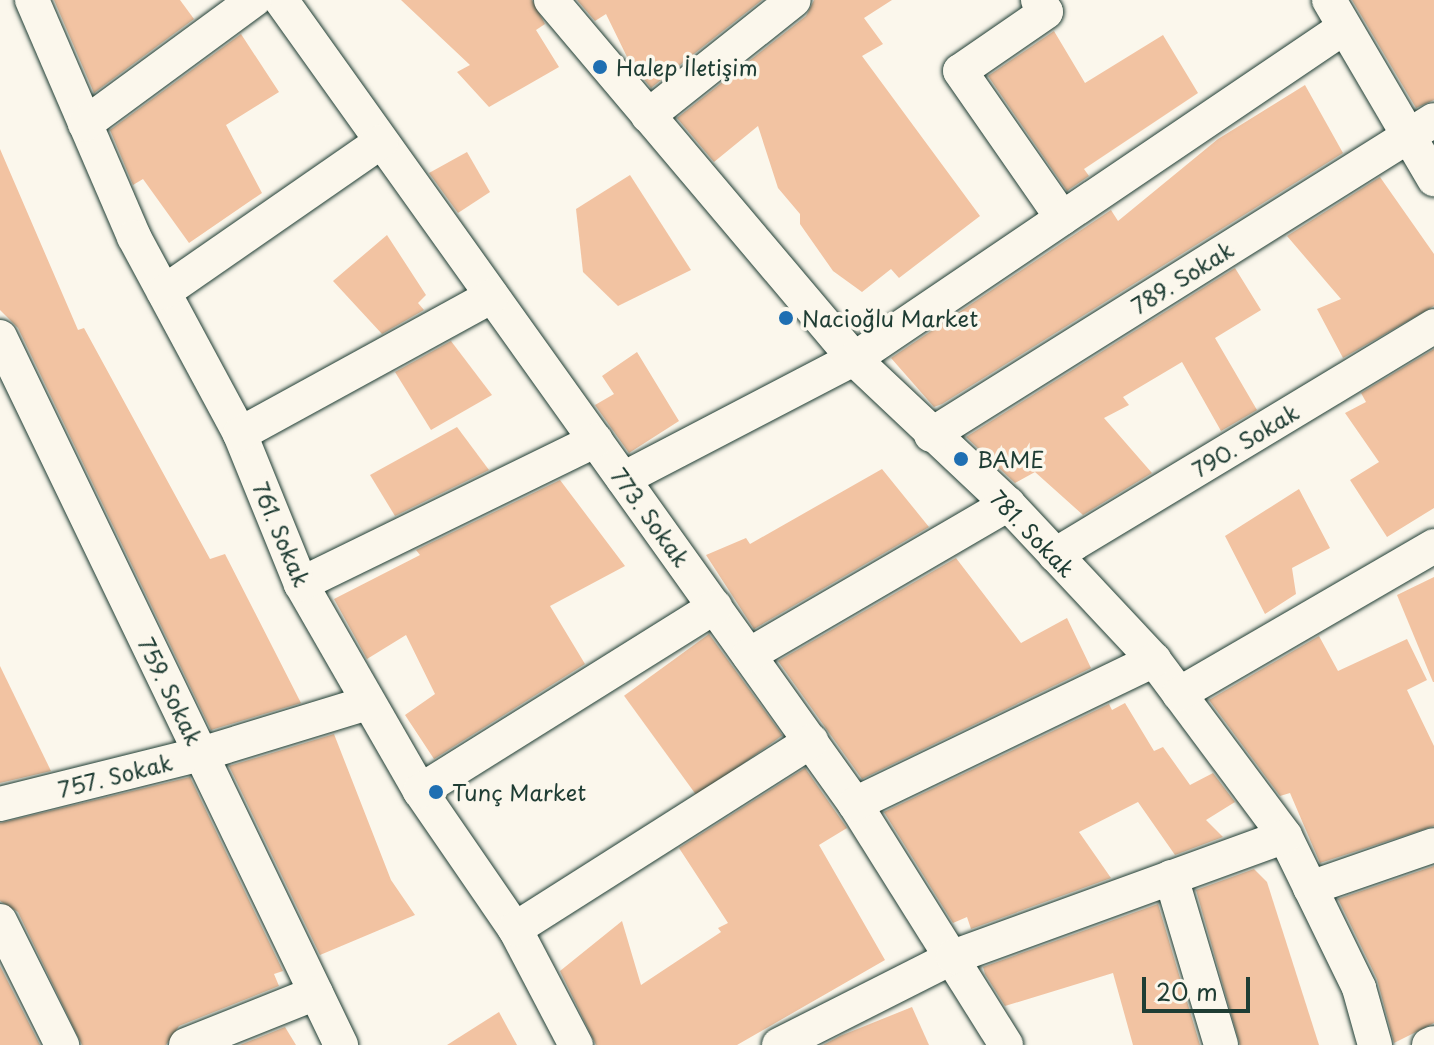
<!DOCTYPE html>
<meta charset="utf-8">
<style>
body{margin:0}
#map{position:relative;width:1434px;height:1045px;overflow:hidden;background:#fbf7ec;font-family:"Playpen Sans",sans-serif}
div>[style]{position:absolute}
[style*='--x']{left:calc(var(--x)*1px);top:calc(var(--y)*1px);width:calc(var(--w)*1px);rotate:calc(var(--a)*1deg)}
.building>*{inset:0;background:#f2c3a2;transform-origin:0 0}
.roads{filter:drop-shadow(0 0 2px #1f3d34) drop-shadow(0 0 2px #1f3d34)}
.street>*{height:34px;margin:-17px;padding:0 17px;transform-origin:17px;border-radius:17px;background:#fbf7ec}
.dots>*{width:22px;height:22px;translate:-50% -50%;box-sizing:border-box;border:4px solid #fbf7ec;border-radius:50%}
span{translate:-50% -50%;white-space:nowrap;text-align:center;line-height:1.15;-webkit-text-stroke:7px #fbf7ec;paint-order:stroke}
.poi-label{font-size:22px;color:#1f3d34}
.left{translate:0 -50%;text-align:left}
.street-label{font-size:22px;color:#1f3d34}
.scale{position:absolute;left:1142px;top:977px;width:108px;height:36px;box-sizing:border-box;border:4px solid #1f3d34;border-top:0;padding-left:10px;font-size:24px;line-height:28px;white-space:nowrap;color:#1f3d34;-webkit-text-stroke:6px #fbf7ec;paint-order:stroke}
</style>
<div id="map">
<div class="building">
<div style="clip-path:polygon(54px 0,180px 0,194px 19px,94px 93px)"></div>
<div style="clip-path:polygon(401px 0,532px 0,545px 24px,536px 30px,559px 67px,489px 107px,457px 72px,470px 65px)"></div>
<div style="clip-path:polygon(577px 0,762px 0,651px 88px,629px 61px,606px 14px,595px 21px)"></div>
<div style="clip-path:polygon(814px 0,892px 0,864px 18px,883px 44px,862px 56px,980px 216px,899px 278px,891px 269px,862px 292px,833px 271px,800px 224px,800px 214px,778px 188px,758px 126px,714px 162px,677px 118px,806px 16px)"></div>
<div style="clip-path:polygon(1352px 0,1434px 0,1434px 100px,1416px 108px)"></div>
<div style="clip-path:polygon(1054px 31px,1085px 83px,1163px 35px,1198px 93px,1084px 169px,1089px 176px,1067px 191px,988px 76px)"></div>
<div style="clip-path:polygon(241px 34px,279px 92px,226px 125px,262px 193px,189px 243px,143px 179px,133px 185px,110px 130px)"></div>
<div style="clip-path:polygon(1305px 85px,1343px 153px,942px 404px,934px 407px,891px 358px,1111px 210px,1118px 221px,1218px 139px)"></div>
<div style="clip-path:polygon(0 149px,78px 330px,84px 328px,210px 559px,225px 554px,301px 703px,211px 730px,18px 328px,0 310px)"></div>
<div style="clip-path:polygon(467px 152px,490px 192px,458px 213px,429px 173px)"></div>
<div style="clip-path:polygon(630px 175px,691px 270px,618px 306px,583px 272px,576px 209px)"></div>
<div style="clip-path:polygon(1380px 177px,1434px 254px,1434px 306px,1343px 358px,1317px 309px,1341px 299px,1287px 236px)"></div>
<div style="clip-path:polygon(387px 235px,426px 295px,418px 303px,424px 310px,382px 334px,333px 281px)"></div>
<div style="clip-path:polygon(1235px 268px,1261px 310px,1215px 338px,1257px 410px,1221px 431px,1182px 362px,1123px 397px,1129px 405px,1104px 418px,1152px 473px,1083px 515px,1035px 472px,1015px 483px,966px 437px)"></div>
<div style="clip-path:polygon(451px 341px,492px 395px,431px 430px,395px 372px)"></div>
<div style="clip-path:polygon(1434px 349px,1434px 508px,1387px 537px,1350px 480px,1379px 462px,1345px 413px,1366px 402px,1361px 393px)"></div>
<div style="clip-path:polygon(637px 352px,679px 421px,629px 453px,595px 405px,614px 394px,602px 376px)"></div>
<div style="clip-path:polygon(457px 427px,489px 470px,395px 516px,370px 475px)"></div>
<div style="clip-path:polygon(882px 469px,929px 527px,754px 629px,706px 555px,746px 538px,750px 544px)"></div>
<div style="clip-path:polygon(560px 480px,625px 566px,550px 606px,585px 664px,434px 759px,405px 715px,435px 694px,406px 635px,367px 659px,334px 599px,420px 555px,416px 550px)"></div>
<div style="clip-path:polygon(1299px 489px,1330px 548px,1292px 568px,1296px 594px,1265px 614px,1225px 536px)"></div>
<div style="clip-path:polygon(956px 558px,1021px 643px,1067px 618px,1091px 668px,862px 779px,778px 661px)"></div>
<div style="clip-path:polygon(1434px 577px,1434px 682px,1433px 682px,1397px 595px)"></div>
<div style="left:709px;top:634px;width:125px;height:105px;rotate:54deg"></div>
<div style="clip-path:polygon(1319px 636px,1338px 671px,1407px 639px,1427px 680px,1407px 690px,1434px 746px,1434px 826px,1320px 863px,1290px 793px,1280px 796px,1209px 700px)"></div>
<div style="clip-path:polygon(0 666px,51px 771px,0 783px)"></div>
<div style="clip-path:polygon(1125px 703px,1154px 751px,1163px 747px,1190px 785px,1213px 773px,1235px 802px,1206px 820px,1223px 837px,1175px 855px,1138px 802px,1079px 832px,1111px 878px,971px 929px,967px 917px,953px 923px,884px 812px,1109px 704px,1112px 710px)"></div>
<div style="clip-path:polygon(334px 734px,391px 880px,415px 915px,320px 955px,229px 766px)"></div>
<div style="clip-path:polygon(805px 768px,847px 828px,819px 845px,885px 960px,737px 1045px,596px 1045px,560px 971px,622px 921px,641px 985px,721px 932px,718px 928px,728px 923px,679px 848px)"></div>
<div style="clip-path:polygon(190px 777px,283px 971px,274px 974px,279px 986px,179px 1026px,166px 1045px,82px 1045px,18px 912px,0 901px,0 823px)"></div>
<div style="clip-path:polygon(1434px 866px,1434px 1023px,1394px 1043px,1377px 979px,1338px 899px)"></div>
<div style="clip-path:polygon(1254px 869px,1267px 882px,1319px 1045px,1240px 1045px,1196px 890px)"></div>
<div style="clip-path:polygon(1158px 904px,1200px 1045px,1133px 1045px,1113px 973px,1005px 1006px,985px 974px,983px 967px)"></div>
<div style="clip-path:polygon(0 966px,40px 1045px,0 1045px)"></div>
<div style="clip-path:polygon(912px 1007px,929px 1045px,823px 1045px,840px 1036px)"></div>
<div style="clip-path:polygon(499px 1012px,517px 1045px,447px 1045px)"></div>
<div style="clip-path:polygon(285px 1027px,296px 1045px,240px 1045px)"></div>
</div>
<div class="roads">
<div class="street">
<div style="--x:32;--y:0;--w:258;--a:66.7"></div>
<div style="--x:134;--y:237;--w:224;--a:61.7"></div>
<div style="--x:240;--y:434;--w:162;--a:67.9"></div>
<div style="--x:301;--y:584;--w:239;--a:60.1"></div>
<div style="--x:420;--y:791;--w:168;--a:55.5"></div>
<div style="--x:515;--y:929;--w:131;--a:62.3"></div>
<div style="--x:281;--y:0;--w:988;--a:54.48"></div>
<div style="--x:855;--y:804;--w:284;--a:57.9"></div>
<div style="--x:551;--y:0;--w:470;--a:49.8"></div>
<div style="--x:854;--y:359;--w:212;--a:43.3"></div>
<div style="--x:1008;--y:504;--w:214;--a:46.9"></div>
<div style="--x:1154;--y:660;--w:219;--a:53.3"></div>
<div style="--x:1285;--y:836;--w:169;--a:64"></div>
<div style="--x:1359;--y:988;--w:59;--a:74.3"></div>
<div style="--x:1038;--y:0;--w:14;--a:56"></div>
<div style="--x:1046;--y:12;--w:104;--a:145.5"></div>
<div style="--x:960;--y:71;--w:179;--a:55.2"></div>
<div style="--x:1329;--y:0;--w:208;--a:59.6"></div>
<div style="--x:648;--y:116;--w:186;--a:-38.5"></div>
<div style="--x:85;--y:124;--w:210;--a:-36.3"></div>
<div style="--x:164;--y:292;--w:264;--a:-34.7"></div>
<div style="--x:0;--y:337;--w:786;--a:64.28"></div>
<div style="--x:240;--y:434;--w:287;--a:-28.7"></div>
<div style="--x:931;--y:435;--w:593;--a:-32.06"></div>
<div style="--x:623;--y:479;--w:260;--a:-27.5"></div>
<div style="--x:854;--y:359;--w:589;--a:-34.07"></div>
<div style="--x:1055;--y:555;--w:443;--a:-31.1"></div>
<div style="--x:301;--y:584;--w:328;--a:-26"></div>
<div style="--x:749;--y:655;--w:300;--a:-30.2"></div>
<div style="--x:1179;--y:694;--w:295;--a:-30.1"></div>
<div style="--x:420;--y:791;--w:348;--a:-32"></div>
<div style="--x:0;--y:804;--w:207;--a:-14"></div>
<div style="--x:201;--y:754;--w:175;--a:-17"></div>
<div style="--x:855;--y:804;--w:332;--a:-25.7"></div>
<div style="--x:1171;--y:877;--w:175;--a:73.4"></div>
<div style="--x:1310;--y:888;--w:131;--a:-19.1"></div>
<div style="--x:0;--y:921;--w:139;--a:63.4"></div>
<div style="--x:515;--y:929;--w:351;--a:-32.4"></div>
<div style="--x:186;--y:1045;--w:140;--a:-21.8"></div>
<div style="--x:779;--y:1045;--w:195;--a:-26.8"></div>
<div style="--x:953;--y:957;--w:353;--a:-20"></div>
<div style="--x:1429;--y:1045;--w:5;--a:-22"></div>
</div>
</div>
<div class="dots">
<div style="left:600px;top:67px;background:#1f6fb2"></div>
<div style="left:786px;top:318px;background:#1f6fb2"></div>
<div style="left:961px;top:459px;background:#1f6fb2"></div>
<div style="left:436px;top:792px;background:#1f6fb2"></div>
</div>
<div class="poi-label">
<span class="left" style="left:616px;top:67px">Halep İletişim</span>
<span class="left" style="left:802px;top:318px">Nacioğlu Market</span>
<span class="left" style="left:977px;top:459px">BAME</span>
<span class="left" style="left:452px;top:792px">Tunç Market</span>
</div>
<div class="street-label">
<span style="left:1182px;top:277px;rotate:-32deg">789. Sokak</span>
<span style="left:1245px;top:440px;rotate:-31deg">790. Sokak</span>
<span style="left:651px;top:517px;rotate:54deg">773. Sokak</span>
<span style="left:1033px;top:533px;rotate:46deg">781. Sokak</span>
<span style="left:282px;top:534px;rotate:67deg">761. Sokak</span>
<span style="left:171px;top:691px;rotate:64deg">759. Sokak</span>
<span style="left:115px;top:775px;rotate:-14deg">757. Sokak</span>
</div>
<div class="scale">20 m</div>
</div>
